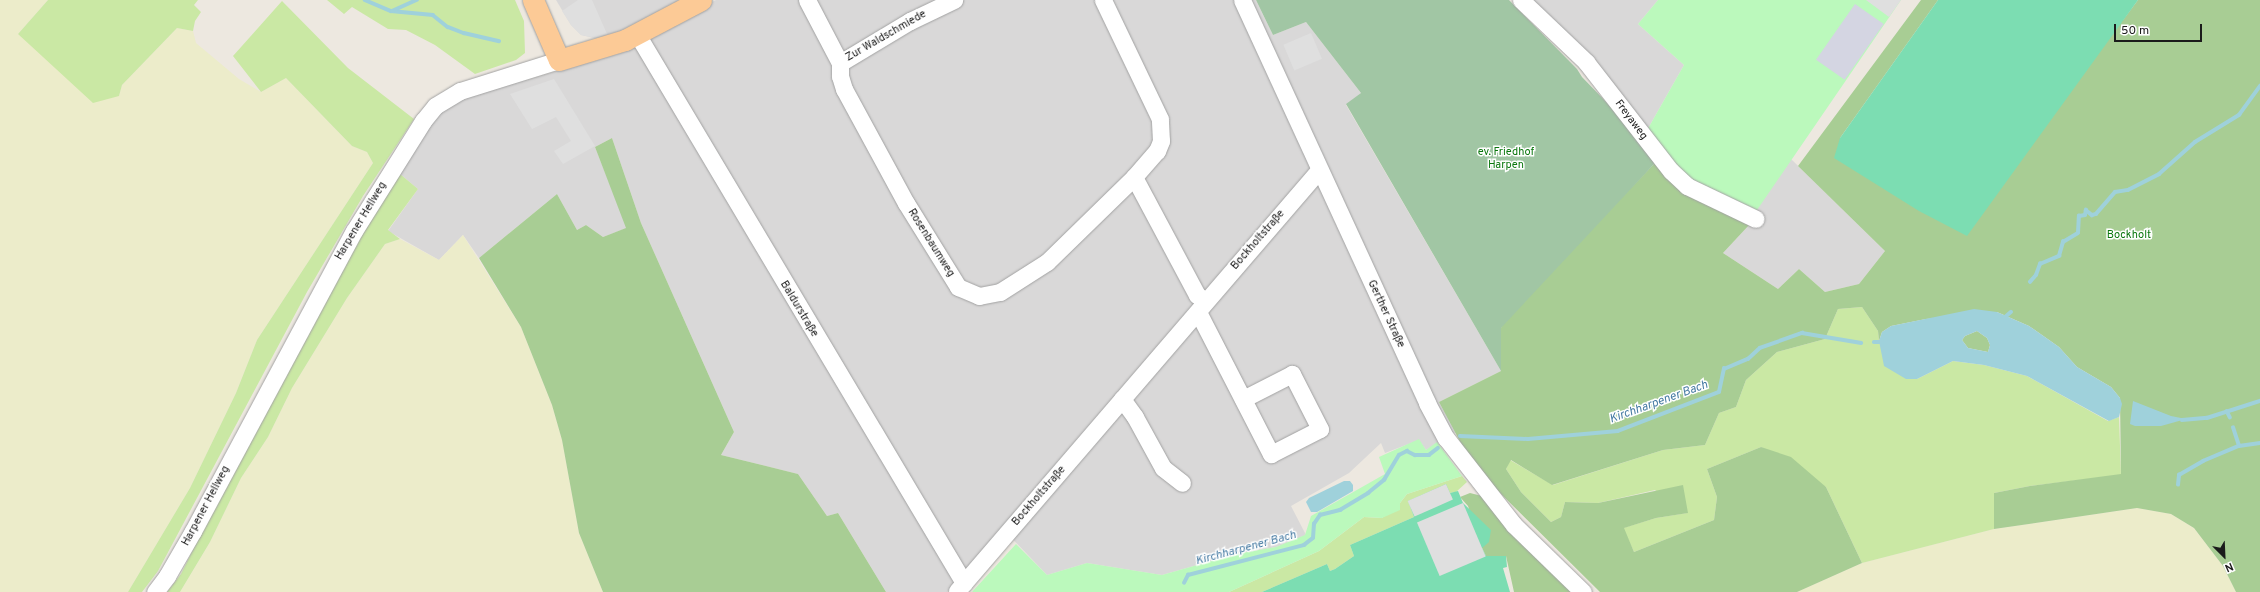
<!DOCTYPE html>
<meta charset="utf-8">
<style>
body{margin:0}
#map{position:relative;width:2260px;height:592px;overflow:hidden;background:#ede8e0;font-family:Overpass,sans-serif}
div>[style]{position:absolute}
[style*='--x']{left:calc(var(--x)*1px);top:calc(var(--y)*1px);width:calc(var(--w)*1px);rotate:calc(var(--a)*1deg)}
.residential>*{inset:0;background:#d9d8d8}
.farmland>*{inset:0;background:#ececca}
.grass>*{inset:0;background:#cae8a4}
.forest>*{inset:0;background:#a8cd94}
.cemetery>*{inset:0;background:#a1c6a4}
.park>*{inset:0;background:#bbf9bc}
.pitch>*{inset:0;background:#7cddb2}
.parking>*{inset:0;background:#dfdfdf;transform-origin:0 0}
.plaza>*{inset:0;background:#d4d5e2;transform-origin:0 0}
.water>*{inset:0;background:#9fd1db}
.stream>*{height:3.5px;margin:-1.75px;padding:0 1.75px;transform-origin:1.75px;border-radius:1.75px;background:#9fd1db}
.roads{filter:drop-shadow(0 0 1px #a2a2a2) drop-shadow(0 0 1px #a2a2a2)}
.minor>*{height:17px;margin:-8.5px;padding:0 8.5px;transform-origin:8.5px;border-radius:8.5px;background:#fff}
.major>*{height:21px;margin:-10.5px;padding:0 10.5px;transform-origin:10.5px;border-radius:10.5px;background:#fcca96}
span{translate:-50% -50%;white-space:nowrap;text-align:center;line-height:1.15;-webkit-text-stroke:3px #fff;paint-order:stroke}
.street-label{font-size:11px;color:#1b1b1b}
.park-label{font-size:11px;color:#0a770d}
.water-label{font-size:12px;color:#457aa2;font-style:italic}
.north{position:absolute;left:2204px;top:536px;width:40px;height:40px;-webkit-text-stroke:3px #fff;paint-order:stroke;rotate:156deg;font-size:11px;font-weight:700;line-height:16px;text-align:center;color:#1b1b1b}
.north::after{content:'';display:block;margin:auto;width:14px;height:18px;background:#1b1b1b;clip-path:polygon(50% 0,100% 100%,50% 72%,0 100%)}
.scale{position:absolute;left:2114px;top:24px;width:88px;height:18px;box-sizing:border-box;border:2px solid #1b1b1b;border-top:0;padding-left:5px;font-size:12px;line-height:14px;white-space:nowrap;color:#1b1b1b;-webkit-text-stroke:3px #fff;paint-order:stroke}
</style>
<div id="map">
<div class="residential">
<div style="clip-path:polygon(556px 0,686px 0,603px 40px,581px 35px,571px 25px)"></div>
<div style="clip-path:polygon(716px 0,1256px 0,1273px 35px,1306px 22px,1361px 93px,1346px 105px,1501px 371px,1439px 402px,1456px 432px,1426px 450px,1419px 440px,1385px 453px,1381px 443px,1349px 473px,1291px 506px,1306px 535px,1276px 547px,1236px 554px,1162px 575px,1087px 563px,1047px 575px,1003px 529px,947px 592px,886px 592px,838px 513px,827px 516px,798px 474px,721px 455px,734px 432px,641px 223px,612px 138px,595px 147px,627px 228px,603px 237px,586px 225px,577px 230px,557px 194px,479px 258px,463px 235px,439px 260px,388px 231px,418px 189px,400px 174px,430px 121px,441px 109px,464px 98px,612px 55px)"></div>
<div style="clip-path:polygon(1518px 0,1658px 0,1638px 24px,1684px 65px,1646px 132px,1664px 155px,1691px 179px,1756px 210px,1791px 159px,1885px 251px,1859px 284px,1825px 292px,1799px 269px,1778px 289px,1723px 253px,1750px 224px,1684px 189px,1667px 173px,1618px 106px)"></div>
</div>
<div class="farmland">
<div style="clip-path:polygon(0 0,48px 0,18px 34px,119px 96px,122px 85px,177px 28px,193px 31px,196px 43px,239px 79px,261px 92px,286px 78px,352px 146px,367px 152px,373px 163px,257px 340px,236px 393px,190px 488px,128px 592px,0 592px)"></div>
<div style="clip-path:polygon(463px 235px,521px 327px,552px 405px,562px 440px,579px 533px,603px 592px,180px 592px,210px 542px,241px 478px,268px 437px,292px 388px,347px 298px,385px 244px,400px 239px,439px 260px)"></div>
<div style="clip-path:polygon(2137px 508px,2171px 514px,2194px 528px,2223px 566px,2236px 592px,1797px 592px,1862px 563px,1994px 529px)"></div>
</div>
<div class="grass">
<div style="clip-path:polygon(48px 0,198px 0,194px 5px,201px 12px,195px 21px,193px 31px,177px 28px,122px 85px,119px 96px,93px 103px,18px 34px)"></div>
<div style="clip-path:polygon(327px 0,515px 0,524px 21px,525px 53px,516px 60px,475px 74px,435px 45px,406px 30px,388px 29px,352px 7px,344px 14px)"></div>
<div style="clip-path:polygon(282px 1px,348px 68px,414px 119px,363px 196px,307px 292px,158px 571px,142px 592px,128px 592px,190px 488px,236px 393px,257px 340px,373px 163px,367px 152px,352px 146px,286px 78px,261px 92px,233px 56px)"></div>
<div style="clip-path:polygon(400px 174px,418px 189px,388px 230px,400px 239px,385px 244px,347px 298px,292px 388px,268px 437px,241px 478px,210px 542px,180px 592px,167px 592px,181px 574px,256px 422px,343px 261px)"></div>
<div style="clip-path:polygon(1862px 307px,1878px 331px,1879px 341px,1917px 379px,1953px 361px,1984px 365px,2027px 376px,2108px 421px,2119px 417px,2121px 475px,2030px 486px,1994px 493px,1994px 529px,1862px 563px,1826px 487px,1761px 447px,1707px 469px,1717px 497px,1714px 520px,1634px 552px,1623px 528px,1656px 518px,1687px 513px,1655px 490px,1598px 503px,1565px 502px,1561px 517px,1551px 522px,1521px 492px,1506px 469px,1510px 460px,1553px 485px,1663px 450px,1705px 445px,1719px 413px,1736px 407px,1746px 380px,1777px 352px,1825px 339px,1838px 309px)"></div>
<div style="clip-path:polygon(1462px 476px,1467px 482px,1456px 492px,1449px 493px,1446px 485px,1408px 501px,1414px 517px,1350px 545px,1354px 556px,1335px 569px,1330px 571px,1327px 564px,1262px 592px,1229px 592px,1319px 551px,1364px 517px,1382px 518px,1400px 503px,1407px 494px)"></div>
</div>
<div class="forest">
<div style="clip-path:polygon(1921px 0,1938px 0,1840px 138px,2123px 20px,2138px 0,2260px 0,2260px 592px,2236px 592px,2223px 566px,2194px 528px,2171px 514px,2137px 508px,1994px 529px,1994px 493px,2030px 486px,2121px 474px,2120px 398px,2111px 387px,2077px 367px,2059px 347px,2029px 326px,1997px 312px,1926px 319px,1891px 326px,1882px 332px,1879px 341px,1878px 331px,1862px 307px,1838px 309px,1825px 339px,1777px 352px,1746px 380px,1736px 407px,1719px 413px,1705px 445px,1663px 450px,1552px 485px,1511px 460px,1506px 469px,1521px 492px,1551px 522px,1561px 517px,1565px 502px,1598px 503px,1683px 485px,1688px 513px,1656px 518px,1624px 528px,1634px 552px,1714px 520px,1717px 497px,1707px 469px,1761px 447px,1791px 457px,1826px 487px,1862px 563px,1797px 592px,1600px 592px,1492px 485px,1464px 449px,1439px 402px,1501px 371px,1501px 328px,1503px 320px,1656px 162px,1750px 224px,1723px 253px,1778px 289px,1799px 269px,1825px 292px,1859px 284px,1885px 251px,1798px 166px)"></div>
<div style="clip-path:polygon(612px 138px,641px 223px,734px 432px,721px 455px,798px 474px,827px 516px,838px 513px,886px 592px,603px 592px,579px 533px,562px 440px,552px 405px,521px 327px,479px 258px,557px 194px,577px 230px,586px 225px,603px 237px,626px 228px,595px 147px)"></div>
<div style="clip-path:polygon(1977px 331px,1987px 338px,1990px 345px,1988px 352px,1968px 348px,1962px 340px,1965px 336px)"></div>
<div style="clip-path:polygon(1470px 493px,1482px 496px,1577px 592px,1514px 592px,1506px 556px,1486px 556px,1482px 548px,1468px 506px,1460px 497px)"></div>
</div>
<div class="cemetery">
<div style="clip-path:polygon(1256px 0,1509px 0,1577px 69px,1582px 77px,1610px 106px,1656px 162px,1501px 328px,1501px 371px,1346px 104px,1361px 93px,1306px 22px,1273px 35px)"></div>
</div>
<div class="park">
<div style="clip-path:polygon(1658px 0,1901px 0,1757px 210px,1691px 179px,1664px 155px,1646px 132px,1684px 65px,1638px 24px)"></div>
<div style="clip-path:polygon(1419px 439px,1426px 450px,1437px 442px,1462px 476px,1407px 494px,1400px 503px,1400px 510px,1382px 518px,1364px 517px,1319px 551px,1229px 592px,972px 592px,1016px 544px,1047px 575px,1087px 563px,1162px 575px,1236px 554px,1276px 547px,1305px 535px,1311px 516px,1385px 474px,1379px 457px)"></div>
</div>
<div class="pitch">
<div style="clip-path:polygon(1938px 0,2138px 0,1967px 236px,1919px 211px,1834px 158px,1840px 138px)"></div>
<div style="clip-path:polygon(1446px 484px,1450px 493px,1458px 491px,1463px 503px,1491px 530px,1489px 542px,1482px 548px,1486px 556px,1506px 556px,1507px 567px,1503px 568px,1510px 592px,1262px 592px,1327px 564px,1330px 571px,1335px 569px,1354px 556px,1350px 545px,1414px 517px,1408px 501px)"></div>
</div>
<div class="parking">
<div style="clip-path:polygon(578px 0,592px 0,607px 34px,596px 38px,581px 35px,571px 25px,562px 11px)"></div>
<div style="clip-path:polygon(1866px 0,1901px 0,1889px 17px)"></div>
<div style="left:1311px;top:33px;width:28px;height:30px;rotate:67deg"></div>
<div style="clip-path:polygon(554px 79px,595px 146px,563px 164px,554px 151px,571px 141px,556px 117px,532px 129px,510px 94px)"></div>
<div style="left:1446px;top:484px;width:17px;height:42px;rotate:66deg"></div>
<div style="left:1463px;top:503px;width:58px;height:50px;rotate:67deg"></div>
</div>
<div class="plaza">
<div style="left:1855px;top:4px;width:35px;height:68px;rotate:35deg"></div>
</div>
<div class="water">
<div style="clip-path:polygon(evenodd,1974px 309px,1997px 312px,2029px 326px,2059px 347px,2077px 367px,2111px 387px,2120px 398px,2122px 404px,2119px 417px,2109px 421px,2027px 376px,1984px 365px,1953px 361px,1917px 379px,1906px 379px,1884px 366px,1879px 341px,1882px 332px,1891px 326px,1974px 309px,1977px 331px,1987px 338px,1990px 345px,1988px 352px,1968px 348px,1962px 340px,1965px 336px,1977px 331px)"></div>
<div style="clip-path:polygon(2133px 401px,2171px 416px,2186px 419px,2161px 426px,2135px 426px,2130px 424px)"></div>
<div style="clip-path:polygon(1344px 481px,1350px 481px,1353px 485px,1353px 491px,1317px 512px,1311px 512px,1306px 502px,1309px 498px)"></div>
</div>
<div class="stream">
<div style="--x:365;--y:0;--w:28;--a:23"></div>
<div style="--x:391;--y:11;--w:42;--a:5.4"></div>
<div style="--x:433;--y:15;--w:19;--a:39"></div>
<div style="--x:448;--y:27;--w:17;--a:21"></div>
<div style="--x:464;--y:33;--w:36;--a:13"></div>
<div style="--x:392;--y:11;--w:27;--a:-24"></div>
<div style="--x:2030;--y:282;--w:9;--a:-49"></div>
<div style="--x:2036;--y:275;--w:12;--a:-70"></div>
<div style="--x:2040;--y:264;--w:21;--a:-23"></div>
<div style="--x:2059;--y:256;--w:15;--a:-74"></div>
<div style="--x:2063;--y:242;--w:17;--a:-31"></div>
<div style="--x:2078;--y:233;--w:17;--a:-87"></div>
<div style="--x:2079;--y:216;--w:6;--a:-9"></div>
<div style="--x:2085;--y:215;--w:5;--a:-79"></div>
<div style="--x:2086;--y:210;--w:8;--a:40"></div>
<div style="--x:2092;--y:215;--w:4;--a:-14"></div>
<div style="--x:2096;--y:214;--w:29;--a:-49"></div>
<div style="--x:2115;--y:192;--w:13;--a:-9"></div>
<div style="--x:2128;--y:190;--w:35;--a:-27"></div>
<div style="--x:2159;--y:174;--w:48;--a:-41.6"></div>
<div style="--x:2195;--y:142;--w:52;--a:-31.5"></div>
<div style="--x:2239;--y:115;--w:36;--a:-54"></div>
<div style="--x:2004;--y:318;--w:9;--a:-41"></div>
<div style="--x:1874;--y:342;--w:9;--a:0"></div>
<div style="--x:2227;--y:411;--w:7;--a:63"></div>
<div style="--x:2182;--y:420;--w:25;--a:-5"></div>
<div style="--x:2207;--y:418;--w:56;--a:-17.8"></div>
<div style="--x:1460;--y:436;--w:68;--a:2.5"></div>
<div style="--x:1528;--y:439;--w:90;--a:-5.1"></div>
<div style="--x:1618;--y:431;--w:108;--a:-21.1"></div>
<div style="--x:1719;--y:392;--w:24;--a:-78"></div>
<div style="--x:1724;--y:369;--w:26;--a:-23"></div>
<div style="--x:1748;--y:359;--w:16;--a:-43"></div>
<div style="--x:1760;--y:348;--w:45;--a:-19.7"></div>
<div style="--x:1802;--y:333;--w:60;--a:9.6"></div>
<div style="--x:2239;--y:446;--w:21;--a:-8"></div>
<div style="--x:2178;--y:485;--w:10;--a:-84"></div>
<div style="--x:2179;--y:475;--w:28;--a:-30"></div>
<div style="--x:2203;--y:461;--w:39;--a:-23"></div>
<div style="--x:2239;--y:446;--w:19;--a:-108"></div>
<div style="--x:1184;--y:583;--w:9;--a:-63"></div>
<div style="--x:1188;--y:575;--w:120;--a:-14.5"></div>
<div style="--x:1304;--y:545;--w:11;--a:-38"></div>
<div style="--x:1313;--y:538;--w:14;--a:-86"></div>
<div style="--x:1314;--y:524;--w:11;--a:-56"></div>
<div style="--x:1320;--y:515;--w:21;--a:-14"></div>
<div style="--x:1340;--y:510;--w:33;--a:-31"></div>
<div style="--x:1368;--y:493;--w:21;--a:-39"></div>
<div style="--x:1384;--y:480;--w:29;--a:-59"></div>
<div style="--x:1399;--y:455;--w:9;--a:-27"></div>
<div style="--x:1407;--y:451;--w:9;--a:27"></div>
<div style="--x:1415;--y:455;--w:14;--a:0"></div>
<div style="--x:1429;--y:455;--w:11;--a:-38"></div>
</div>
<div class="roads">
<div class="minor">
<div style="--x:807;--y:0;--w:71;--a:62.4"></div>
<div style="--x:840;--y:63;--w:13;--a:90"></div>
<div style="--x:840;--y:76;--w:14;--a:73"></div>
<div style="--x:844;--y:89;--w:130;--a:61.5"></div>
<div style="--x:906;--y:203;--w:99;--a:58.2"></div>
<div style="--x:958;--y:287;--w:23;--a:23"></div>
<div style="--x:979;--y:296;--w:21;--a:-11"></div>
<div style="--x:1000;--y:292;--w:56;--a:-32.6"></div>
<div style="--x:1047;--y:262;--w:122;--a:-44.3"></div>
<div style="--x:1134;--y:177;--w:35;--a:-49"></div>
<div style="--x:1157;--y:151;--w:11;--a:-68"></div>
<div style="--x:1161;--y:141;--w:22;--a:-93"></div>
<div style="--x:1160;--y:119;--w:132;--a:-115.6"></div>
<div style="--x:1242;--y:0;--w:443;--a:65.3"></div>
<div style="--x:1427;--y:403;--w:40;--a:62"></div>
<div style="--x:1446;--y:438;--w:110;--a:52"></div>
<div style="--x:1514;--y:525;--w:96;--a:44.2"></div>
<div style="--x:1521;--y:0;--w:90;--a:43.6"></div>
<div style="--x:1586;--y:62;--w:138;--a:52.1"></div>
<div style="--x:1671;--y:171;--w:22;--a:43"></div>
<div style="--x:1687;--y:186;--w:76;--a:25.6"></div>
<div style="--x:637;--y:34;--w:639;--a:59.22"></div>
<div style="--x:840;--y:63;--w:82;--a:-31"></div>
<div style="--x:910;--y:21;--w:49;--a:-25.5"></div>
<div style="--x:1134;--y:177;--w:134;--a:61.9"></div>
<div style="--x:1197;--y:295;--w:10;--a:37"></div>
<div style="--x:1198;--y:312;--w:160;--a:62.8"></div>
<div style="--x:1271;--y:454;--w:55;--a:-27"></div>
<div style="--x:1320;--y:429;--w:62;--a:-117"></div>
<div style="--x:1292;--y:374;--w:55;--a:153"></div>
<div style="--x:1122;--y:399;--w:22;--a:54"></div>
<div style="--x:1135;--y:417;--w:58;--a:61.2"></div>
<div style="--x:1163;--y:468;--w:24;--a:38"></div>
<div style="--x:957;--y:591;--w:555;--a:-49.31"></div>
<div style="--x:155;--y:592;--w:20;--a:-53"></div>
<div style="--x:167;--y:576;--w:52;--a:-60"></div>
<div style="--x:193;--y:531;--w:340;--a:-61.8"></div>
<div style="--x:354;--y:231;--w:130;--a:-57.9"></div>
<div style="--x:423;--y:121;--w:19;--a:-51"></div>
<div style="--x:435;--y:106;--w:29;--a:-31"></div>
<div style="--x:460;--y:91;--w:104;--a:-17.4"></div>
</div>
<div class="major">
<div style="--x:533;--y:0;--w:65;--a:66.6"></div>
<div style="--x:559;--y:60;--w:69;--a:-16.9"></div>
<div style="--x:625;--y:40;--w:86;--a:-27.8"></div>
</div>
</div>
<div class="street-label">
<span style="left:886px;top:36px;rotate:-30deg">Zur Waldschmiede</span>
<span style="left:1631px;top:120px;rotate:53deg">Freyaweg</span>
<span style="left:361px;top:221px;rotate:-59deg">Harpener Hellweg</span>
<span style="left:1258px;top:240px;rotate:-49deg">Bockholtstraße</span>
<span style="left:931px;top:243px;rotate:58deg">Rosenbaumweg</span>
<span style="left:799px;top:309px;rotate:59deg">Baldurstraße</span>
<span style="left:1386px;top:314px;rotate:65deg">Gerther Straße</span>
<span style="left:1039px;top:496px;rotate:-49deg">Bockholtstraße</span>
<span style="left:206px;top:506px;rotate:-62deg">Harpener Hellweg</span>
</div>
<div class="park-label">
<span style="left:1506px;top:159px">ev. Friedhof<br>Harpen</span>
<span style="left:2129px;top:235px">Bockholt</span>
</div>
<div class="water-label">
<span style="left:1659px;top:403px;rotate:-20deg">Kirchharpener Bach</span>
<span style="left:1246px;top:549px;rotate:-15deg">Kirchharpener Bach</span>
</div>
<div class="north">N</div>
<div class="scale">50 m</div>
</div>
